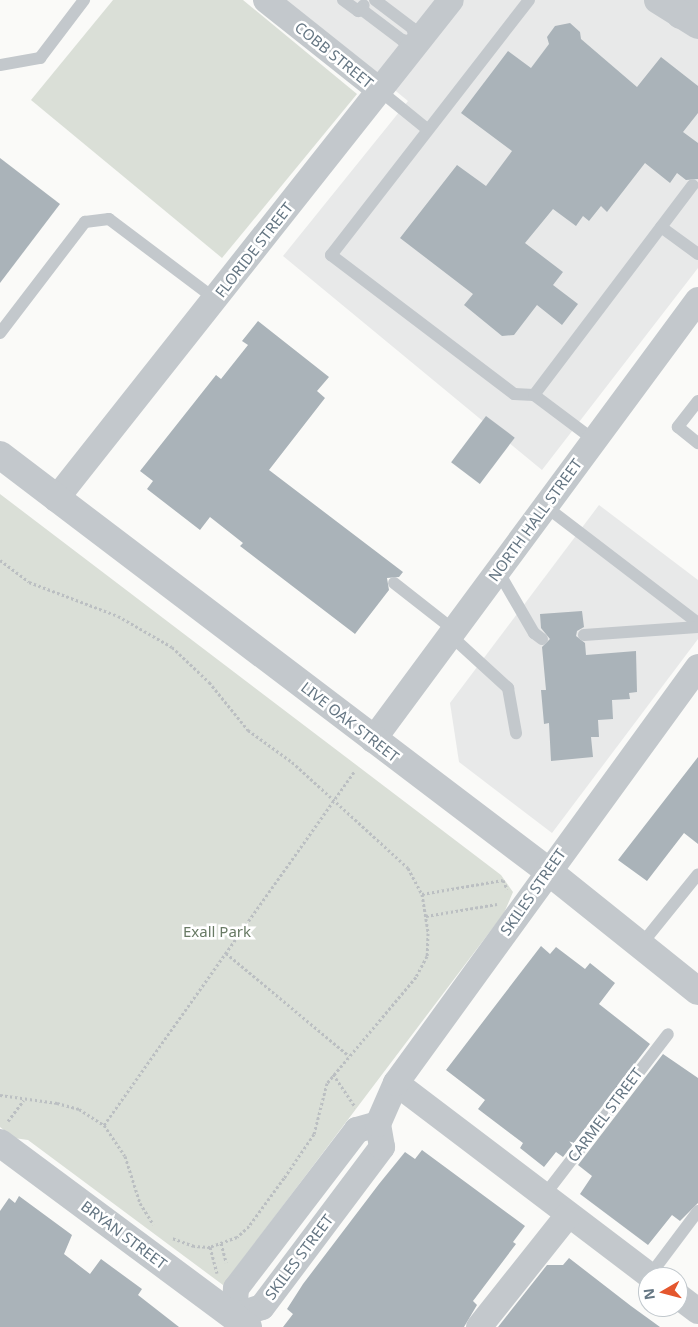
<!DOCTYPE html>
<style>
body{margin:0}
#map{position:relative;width:698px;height:1327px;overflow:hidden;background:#fafaf8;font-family:"Noto Sans",sans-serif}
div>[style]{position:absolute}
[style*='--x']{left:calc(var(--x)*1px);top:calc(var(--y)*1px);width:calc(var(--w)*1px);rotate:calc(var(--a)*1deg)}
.built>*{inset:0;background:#e8e9e9}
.green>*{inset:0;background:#dadfd7}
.building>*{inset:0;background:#aab3b9;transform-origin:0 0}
.path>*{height:3px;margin-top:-1.5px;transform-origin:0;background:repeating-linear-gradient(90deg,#bbbfc2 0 2.5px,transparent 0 5px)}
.service>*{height:12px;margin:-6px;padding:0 6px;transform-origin:6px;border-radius:6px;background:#c3c8cc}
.minor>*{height:26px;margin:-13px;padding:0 13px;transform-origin:13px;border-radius:13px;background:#c3c8cc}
.tertiary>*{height:28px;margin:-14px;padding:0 14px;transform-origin:14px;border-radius:14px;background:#c3c8cc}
span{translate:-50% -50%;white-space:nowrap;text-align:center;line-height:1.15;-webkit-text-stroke:5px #fff;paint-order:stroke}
.street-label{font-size:15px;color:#657683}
.park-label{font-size:15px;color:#687a64}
.north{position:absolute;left:638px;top:1267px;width:50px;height:50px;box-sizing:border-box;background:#fff;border:1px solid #c1c8cd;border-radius:50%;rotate:262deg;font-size:14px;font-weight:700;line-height:20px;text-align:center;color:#657683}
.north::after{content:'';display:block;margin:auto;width:18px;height:22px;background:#e4572e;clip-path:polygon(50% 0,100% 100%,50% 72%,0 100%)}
</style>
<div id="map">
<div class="built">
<div style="clip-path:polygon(285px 0,698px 0,698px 268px,542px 470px,283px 256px,408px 101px)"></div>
<div style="clip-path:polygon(599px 505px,698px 580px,698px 639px,552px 833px,459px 762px,450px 703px)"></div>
</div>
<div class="green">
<div style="clip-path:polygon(113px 0,243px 0,357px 94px,222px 258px,31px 100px)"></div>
<div style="clip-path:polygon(0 494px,501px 875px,513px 892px,504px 913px,223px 1285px,28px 1140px,14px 1138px,0 1127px)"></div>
</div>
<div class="building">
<div style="clip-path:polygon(570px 23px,580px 32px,581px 39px,637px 87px,661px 57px,698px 86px,698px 113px,683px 132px,698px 143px,698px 179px,686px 180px,677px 173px,670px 183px,645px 163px,607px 212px,601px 206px,589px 221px,583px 216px,576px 226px,553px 209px,525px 243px,563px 272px,553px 285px,578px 304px,562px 325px,537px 305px,514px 335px,502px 336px,464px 305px,473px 294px,400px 238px,457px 165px,486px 186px,512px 151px,461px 113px,508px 51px,531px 68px,549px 44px,547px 37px,555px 26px)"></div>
<div style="clip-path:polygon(0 158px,60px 204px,0 283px)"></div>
<div style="clip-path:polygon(258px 321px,329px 377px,317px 391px,325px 398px,269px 470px,403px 572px,399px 577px,387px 578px,389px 590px,355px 634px,240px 546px,243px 543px,210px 517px,200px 530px,147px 489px,153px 481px,140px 471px,216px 375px,221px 379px,248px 345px,242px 341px)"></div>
<div style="left:486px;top:416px;width:36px;height:58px;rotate:37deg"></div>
<div style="clip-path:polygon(582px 611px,584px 627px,577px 631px,576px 636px,585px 643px,586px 655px,636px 651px,637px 692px,629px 693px,630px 699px,612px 700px,613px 719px,598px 720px,599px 737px,591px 737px,593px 757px,551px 761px,549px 723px,544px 724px,541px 690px,546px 690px,542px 647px,550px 639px,541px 628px,540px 614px)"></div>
<div style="clip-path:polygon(698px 757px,698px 844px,684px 833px,647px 881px,618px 860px)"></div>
<div style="clip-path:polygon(541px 946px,550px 954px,556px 947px,585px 969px,590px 963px,615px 983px,599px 1004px,650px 1044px,563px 1157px,556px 1152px,544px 1167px,520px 1148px,523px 1143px,478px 1109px,485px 1100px,446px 1070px)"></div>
<div style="clip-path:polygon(663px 1054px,698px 1078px,698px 1203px,680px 1221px,672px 1215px,648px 1245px,580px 1194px,592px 1176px,578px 1165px)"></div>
<div style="clip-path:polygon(422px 1150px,525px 1226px,513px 1242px,516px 1244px,473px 1301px,477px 1305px,464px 1327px,283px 1327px,293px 1314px,287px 1309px,303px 1284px,379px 1184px,405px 1152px,415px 1159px)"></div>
<div style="clip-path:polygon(19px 1196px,72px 1235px,64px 1254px,90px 1274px,101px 1259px,142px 1289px,138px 1295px,179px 1327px,0 1327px,0 1211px,9px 1198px,15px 1203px)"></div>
<div style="clip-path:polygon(569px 1258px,631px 1306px,660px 1327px,498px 1327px,547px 1265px,563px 1265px)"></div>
</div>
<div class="path">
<div style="--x:0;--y:560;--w:36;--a:37"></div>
<div style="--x:29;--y:582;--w:95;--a:20.9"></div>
<div style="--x:118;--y:616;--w:62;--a:29.9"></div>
<div style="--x:172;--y:647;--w:51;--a:43.4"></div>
<div style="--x:209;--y:682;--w:62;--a:50.9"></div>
<div style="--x:248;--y:730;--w:54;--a:36"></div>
<div style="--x:292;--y:762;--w:157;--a:42.4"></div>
<div style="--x:408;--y:868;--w:30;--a:62"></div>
<div style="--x:422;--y:894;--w:39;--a:81"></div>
<div style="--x:428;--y:933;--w:23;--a:92"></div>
<div style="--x:427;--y:956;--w:24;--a:118"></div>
<div style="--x:416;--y:977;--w:138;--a:130"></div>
<div style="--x:327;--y:1083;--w:53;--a:104.3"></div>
<div style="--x:314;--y:1134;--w:53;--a:124.3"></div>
<div style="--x:284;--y:1178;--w:59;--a:126.1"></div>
<div style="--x:249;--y:1226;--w:16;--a:137"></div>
<div style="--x:237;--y:1237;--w:29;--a:160"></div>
<div style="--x:210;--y:1247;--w:16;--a:-176"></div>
<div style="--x:194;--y:1246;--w:23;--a:-160"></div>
<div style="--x:422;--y:894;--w:82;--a:-9.8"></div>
<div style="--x:503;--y:880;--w:10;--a:66"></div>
<div style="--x:426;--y:916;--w:72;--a:-9.6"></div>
<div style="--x:226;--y:953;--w:160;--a:39.9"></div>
<div style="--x:333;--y:1074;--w:40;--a:56"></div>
<div style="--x:0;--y:1095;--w:58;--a:8"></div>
<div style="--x:57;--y:1103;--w:23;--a:15"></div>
<div style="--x:79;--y:1109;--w:30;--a:33"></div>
<div style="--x:104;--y:1125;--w:37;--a:56"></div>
<div style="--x:125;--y:1156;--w:49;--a:72.3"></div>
<div style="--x:140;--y:1203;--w:25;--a:58"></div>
<div style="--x:8;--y:1121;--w:26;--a:-53"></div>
<div style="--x:104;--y:1125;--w:433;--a:-54.7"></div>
<div style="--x:221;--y:1243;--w:20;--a:75"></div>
<div style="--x:210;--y:1247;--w:27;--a:75"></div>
</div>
<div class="service">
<div style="--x:343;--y:0;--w:19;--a:36"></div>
<div style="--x:358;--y:11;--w:8;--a:-45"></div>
<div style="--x:375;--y:0;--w:46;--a:37.1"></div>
<div style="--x:412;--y:28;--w:16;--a:72"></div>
<div style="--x:529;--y:0;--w:323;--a:127.8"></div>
<div style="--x:331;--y:255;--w:230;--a:37.2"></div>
<div style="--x:514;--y:394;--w:20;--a:3"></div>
<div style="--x:534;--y:395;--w:75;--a:36.9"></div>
<div style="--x:361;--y:9;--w:51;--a:37.1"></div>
<div style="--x:402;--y:40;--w:15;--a:11"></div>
<div style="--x:0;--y:65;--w:41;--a:-9.9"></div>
<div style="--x:40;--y:58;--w:73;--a:-52.8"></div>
<div style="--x:379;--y:90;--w:62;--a:39.1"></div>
<div style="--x:661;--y:227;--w:46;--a:36.1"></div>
<div style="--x:0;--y:333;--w:140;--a:-52.6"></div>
<div style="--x:85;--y:222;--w:24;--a:-7"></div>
<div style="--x:109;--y:219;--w:133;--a:37"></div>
<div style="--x:534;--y:395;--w:263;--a:-52.9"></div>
<div style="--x:698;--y:401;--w:33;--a:128"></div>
<div style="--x:678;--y:427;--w:26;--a:39"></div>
<div style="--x:545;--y:506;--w:193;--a:37.4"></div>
<div style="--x:498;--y:571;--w:72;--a:59.9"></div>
<div style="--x:534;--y:633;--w:10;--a:37"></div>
<div style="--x:394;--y:583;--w:76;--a:38.1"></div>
<div style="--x:450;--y:635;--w:79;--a:42.4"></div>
<div style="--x:508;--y:688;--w:46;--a:79.9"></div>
<div style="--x:584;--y:635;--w:114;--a:-4"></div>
<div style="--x:640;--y:946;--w:92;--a:-51.1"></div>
<div style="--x:543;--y:1197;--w:205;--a:-52.5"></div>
<div style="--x:650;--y:1275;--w:80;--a:-53.1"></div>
</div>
<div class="minor">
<div style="--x:266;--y:0;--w:144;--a:38.5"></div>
<div style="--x:680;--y:16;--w:21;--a:-49"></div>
<div style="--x:56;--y:499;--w:636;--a:-51.64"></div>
<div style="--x:373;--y:740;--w:547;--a:-53.55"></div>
<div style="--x:396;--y:1083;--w:321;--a:37.2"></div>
<div style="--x:378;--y:1124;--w:22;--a:164"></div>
<div style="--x:357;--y:1130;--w:199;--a:127.4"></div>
<div style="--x:236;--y:1288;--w:28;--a:94"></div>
<div style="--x:234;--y:1316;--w:29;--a:-18"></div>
<div style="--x:262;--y:1307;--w:200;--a:-53.1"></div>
<div style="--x:382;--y:1147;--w:23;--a:-100"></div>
<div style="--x:378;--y:1124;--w:45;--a:-66.3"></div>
<div style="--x:396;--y:1083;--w:514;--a:-54.02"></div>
<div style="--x:678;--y:1296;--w:25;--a:37"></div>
<div style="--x:479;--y:1327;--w:143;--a:-51.5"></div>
</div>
<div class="tertiary">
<div style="--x:658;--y:0;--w:47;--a:32"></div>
<div style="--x:0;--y:455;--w:688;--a:37.2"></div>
<div style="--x:548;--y:871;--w:192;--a:38.7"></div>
<div style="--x:0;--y:1143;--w:309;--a:36.6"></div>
</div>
<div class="street-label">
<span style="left:334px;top:55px;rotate:39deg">COBB STREET</span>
<span style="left:254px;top:250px;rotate:-52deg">FLORIDE STREET</span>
<span style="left:535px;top:520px;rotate:-54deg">NORTH HALL STREET</span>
<span style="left:350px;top:722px;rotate:38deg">LIVE OAK STREET</span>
<span style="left:533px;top:892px;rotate:-55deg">SKILES STREET</span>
<span style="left:605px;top:1115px;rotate:-53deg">CARMEL STREET</span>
<span style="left:124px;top:1235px;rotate:37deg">BRYAN STREET</span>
<span style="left:299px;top:1257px;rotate:-53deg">SKILES STREET</span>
</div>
<div class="park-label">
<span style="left:217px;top:932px">Exall Park</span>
</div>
<div class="north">N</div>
</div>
